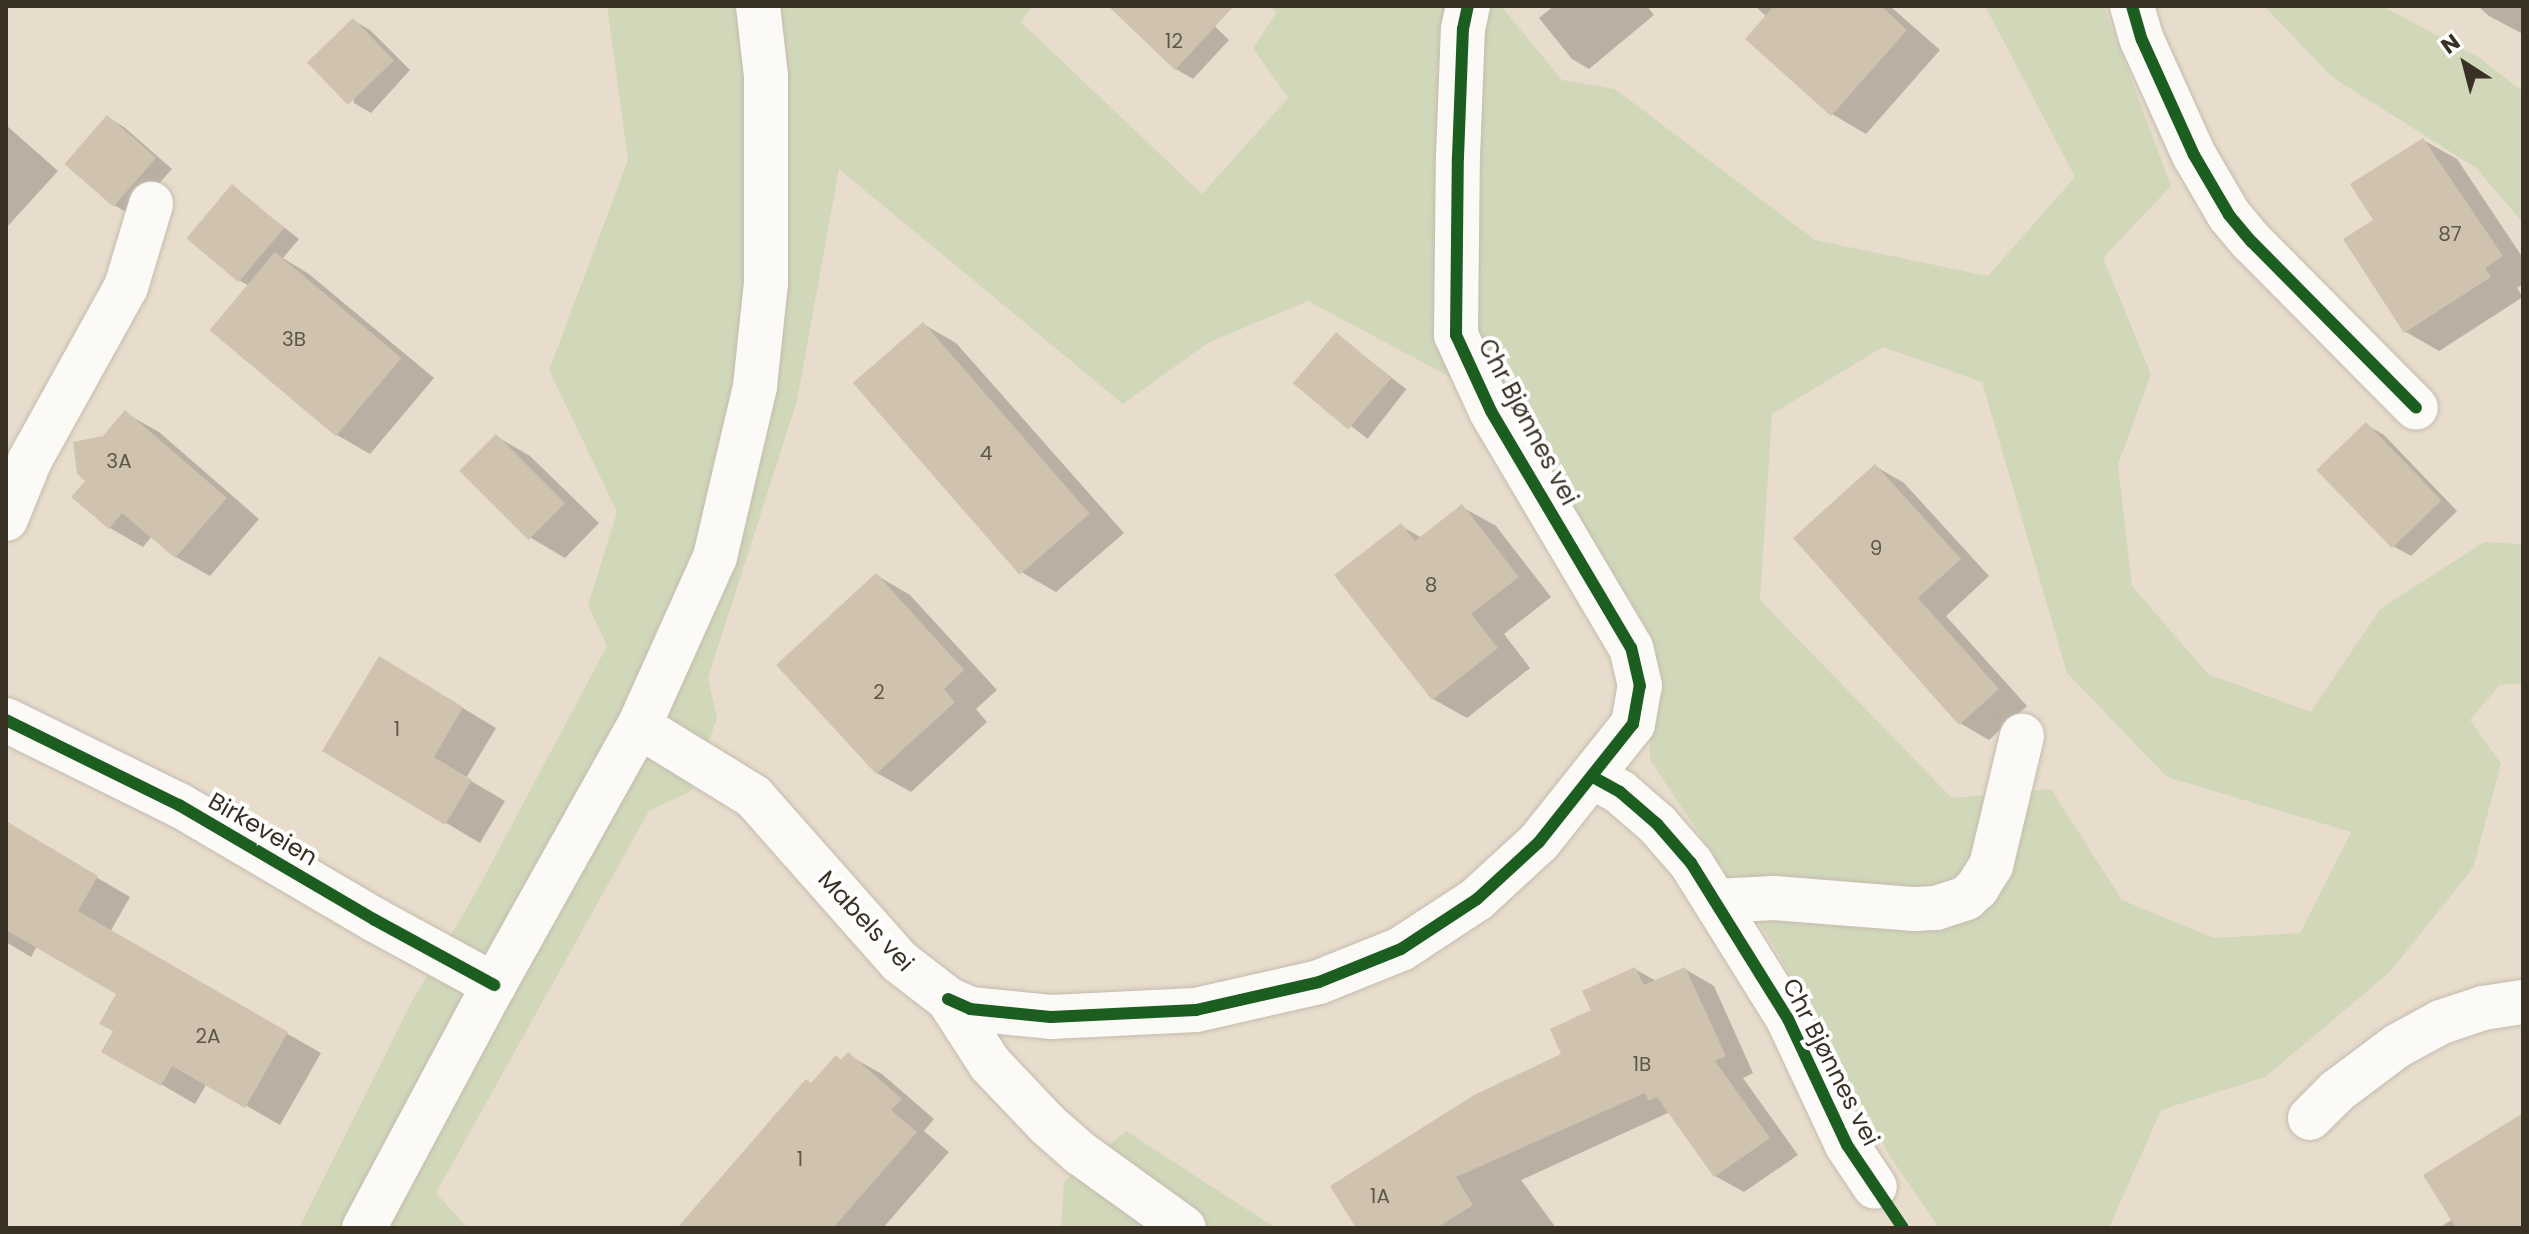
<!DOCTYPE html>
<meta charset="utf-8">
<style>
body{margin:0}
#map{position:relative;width:2529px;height:1234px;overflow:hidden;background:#e8ddcc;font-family:Poppins,sans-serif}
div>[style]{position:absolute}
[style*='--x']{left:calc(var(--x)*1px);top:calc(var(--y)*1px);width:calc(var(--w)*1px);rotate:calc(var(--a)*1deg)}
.green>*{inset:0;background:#d1d8ba}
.shadow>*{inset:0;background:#0003;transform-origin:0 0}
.building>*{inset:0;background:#cfc3af;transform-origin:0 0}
.roads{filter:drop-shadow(0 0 2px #c4bbae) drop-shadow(0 0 2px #c4bbae)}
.minor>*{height:44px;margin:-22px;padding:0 22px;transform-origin:22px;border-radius:22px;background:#fcfaf7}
.major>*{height:44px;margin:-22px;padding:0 22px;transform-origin:22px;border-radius:22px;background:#fcfaf7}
.cycleway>*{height:12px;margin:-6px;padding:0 6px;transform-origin:6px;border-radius:6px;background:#1b5e20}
span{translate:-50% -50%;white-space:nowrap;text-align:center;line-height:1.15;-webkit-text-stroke:8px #fff;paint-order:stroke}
.number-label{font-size:20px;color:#5e5647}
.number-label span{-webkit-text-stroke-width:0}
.street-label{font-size:24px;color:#393124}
.frame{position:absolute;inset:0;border:8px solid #393124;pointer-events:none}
.north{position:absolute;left:2425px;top:24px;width:80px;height:80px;-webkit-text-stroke:6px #fff;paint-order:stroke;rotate:324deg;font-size:22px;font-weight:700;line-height:32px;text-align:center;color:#393124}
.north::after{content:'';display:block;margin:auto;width:28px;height:36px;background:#393124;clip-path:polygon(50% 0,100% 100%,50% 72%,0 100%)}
</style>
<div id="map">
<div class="green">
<div style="clip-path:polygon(evenodd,607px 6px,1032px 6px,1021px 22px,1202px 194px,1288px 98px,1253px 48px,1276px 13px,1271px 6px,1501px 6px,1562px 80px,1615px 89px,1815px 240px,1988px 276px,2075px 177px,1985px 6px,2104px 6px,2171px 186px,2103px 258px,2151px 374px,2118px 465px,2132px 586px,2208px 674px,2311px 712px,2380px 609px,2484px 542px,2523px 544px,2523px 683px,2500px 685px,2470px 720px,2501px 764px,2473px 868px,2389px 973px,2265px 1077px,2161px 1110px,2109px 1228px,1939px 1228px,1891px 1158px,1769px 938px,1650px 760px,1650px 633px,1508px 408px,1308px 301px,1208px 343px,1123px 404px,839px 169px,797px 401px,708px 678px,717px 718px,691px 791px,649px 811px,436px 1193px,468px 1228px,299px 1228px,412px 1001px,476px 892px,607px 646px,588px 605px,617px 512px,549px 370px,628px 160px,607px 6px,1883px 347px,1982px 382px,2067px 673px,2167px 777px,2351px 832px,2300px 933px,2214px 938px,2122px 900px,2051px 789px,1952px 798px,1760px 600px,1772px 414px,1883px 347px)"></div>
<div style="clip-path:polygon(2264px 6px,2382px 6px,2480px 58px,2523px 92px,2523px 223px,2476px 168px,2332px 77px)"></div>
<div style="clip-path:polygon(1126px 1131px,1276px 1228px,1061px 1228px,1064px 1182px)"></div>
</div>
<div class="shadow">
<div style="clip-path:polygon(1160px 6px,1194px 6px,1229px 40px,1193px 79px,1176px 69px)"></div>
<div style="clip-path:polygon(1554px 6px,1647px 6px,1654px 15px,1589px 69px,1572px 59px,1539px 18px)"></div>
<div style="clip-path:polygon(1755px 6px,1890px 6px,1940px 50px,1866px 134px,1832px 114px,1767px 17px)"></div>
<div style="clip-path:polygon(2478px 6px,2523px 6px,2523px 34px,2489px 16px)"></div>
<div style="clip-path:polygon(353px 20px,370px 30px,410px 70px,371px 113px,354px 103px)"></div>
<div style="clip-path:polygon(107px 117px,124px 127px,172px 169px,131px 215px,114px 205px,68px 164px)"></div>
<div style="clip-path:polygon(6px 125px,58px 171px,6px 228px)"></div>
<div style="clip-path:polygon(2423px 140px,2457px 159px,2523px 258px,2523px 284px,2517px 288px,2523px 297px,2439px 351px,2406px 332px,2375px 220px)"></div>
<div style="clip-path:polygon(232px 187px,299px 239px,283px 258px,309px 274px,434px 378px,370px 454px,337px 435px,249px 286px,239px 280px)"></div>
<div style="clip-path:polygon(923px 324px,956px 343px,1124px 533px,1056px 592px,1023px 573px)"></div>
<div style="left:1337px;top:335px;width:88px;height:63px;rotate:38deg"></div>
<div style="clip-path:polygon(125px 413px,159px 432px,259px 519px,210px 576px,176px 557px,152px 536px,143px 547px,110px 528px,104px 438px)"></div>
<div style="clip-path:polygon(2367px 425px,2384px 435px,2457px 511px,2411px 556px,2393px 546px)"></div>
<div style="clip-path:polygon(496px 436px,530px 456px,599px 523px,565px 558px,531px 538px)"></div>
<div style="clip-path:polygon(1875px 466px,1904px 483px,1989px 576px,1946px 616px,2027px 706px,1989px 740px,1960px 723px,1795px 538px)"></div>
<div style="clip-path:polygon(1462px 507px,1496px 526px,1551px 597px,1504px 634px,1530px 668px,1467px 718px,1433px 699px,1401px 526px,1422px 538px)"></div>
<div style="clip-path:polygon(876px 575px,910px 595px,997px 690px,976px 709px,987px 722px,911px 792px,877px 773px,779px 665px)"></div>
<div style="clip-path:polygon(413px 678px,496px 728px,466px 778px,505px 801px,480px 843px,325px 751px)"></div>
<div style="clip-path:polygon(6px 824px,130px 897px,110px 932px,321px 1053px,280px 1125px,207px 1083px,195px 1104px,104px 1051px,116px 1031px,119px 994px,37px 946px,31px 957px,6px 942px)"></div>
<div style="clip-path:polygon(1635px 969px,1658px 982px,1685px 969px,1714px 986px,1753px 1073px,1743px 1078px,1798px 1155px,1744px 1192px,1715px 1176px,1670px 1112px,1521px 1180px,1556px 1228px,1359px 1228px,1564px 1055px,1593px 1011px)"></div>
<div style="clip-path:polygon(848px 1055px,882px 1074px,934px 1119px,924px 1131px,949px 1152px,883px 1228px,723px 1228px,812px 1085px)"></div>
<div style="clip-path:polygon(2523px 1114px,2523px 1228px,2439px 1228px,2453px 1219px)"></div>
</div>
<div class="building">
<div style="clip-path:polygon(1108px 6px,1234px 6px,1175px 70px)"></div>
<div style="clip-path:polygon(1774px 6px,1881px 6px,1907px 30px,1831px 116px,1745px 39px)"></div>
<div style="left:353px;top:18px;width:59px;height:64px;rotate:46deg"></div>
<div style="left:107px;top:115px;width:65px;height:65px;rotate:41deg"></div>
<div style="clip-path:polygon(2423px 138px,2503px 256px,2485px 268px,2491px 277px,2404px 333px,2343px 239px,2373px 220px,2350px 184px)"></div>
<div style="left:232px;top:184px;width:68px;height:71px;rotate:40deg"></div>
<div style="left:275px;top:252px;width:165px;height:102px;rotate:40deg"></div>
<div style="left:923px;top:322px;width:254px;height:93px;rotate:49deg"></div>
<div style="left:1336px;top:332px;width:72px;height:67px;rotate:40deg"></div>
<div style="clip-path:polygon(125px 410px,227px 498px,175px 558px,122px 513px,109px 529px,71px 497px,85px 481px,77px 474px,73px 442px,103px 436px)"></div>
<div style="left:2366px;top:422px;width:109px;height:69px;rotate:46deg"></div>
<div style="left:496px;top:434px;width:98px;height:52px;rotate:45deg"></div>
<div style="clip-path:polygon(1875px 464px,1961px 559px,1918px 598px,1999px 689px,1959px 725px,1793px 538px)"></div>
<div style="clip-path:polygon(1462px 504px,1519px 577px,1471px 614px,1498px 648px,1432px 700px,1334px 575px,1401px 523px,1415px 541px)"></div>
<div style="clip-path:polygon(876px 573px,964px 670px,944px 689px,955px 702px,876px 774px,776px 665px)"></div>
<div style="clip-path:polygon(379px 656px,463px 707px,434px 757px,472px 780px,445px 825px,322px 751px)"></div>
<div style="clip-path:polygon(6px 821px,98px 876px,78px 911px,288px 1032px,245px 1108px,172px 1066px,161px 1086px,101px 1052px,113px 1031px,99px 1024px,116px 994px,6px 930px)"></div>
<div style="clip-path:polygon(1635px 967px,1644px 985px,1685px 967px,1726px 1056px,1715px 1061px,1770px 1138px,1714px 1177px,1657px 1097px,1649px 1101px,1645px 1093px,1456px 1177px,1473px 1205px,1436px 1228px,1356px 1228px,1330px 1186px,1474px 1095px,1561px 1054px,1550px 1029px,1591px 1010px,1582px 991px)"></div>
<div style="clip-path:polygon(848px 1052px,902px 1099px,891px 1110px,917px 1132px,833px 1228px,677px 1228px,806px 1079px,811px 1083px,836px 1055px,841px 1060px)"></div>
<div style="clip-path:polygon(2523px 1113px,2523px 1228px,2456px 1228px,2423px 1175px)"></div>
</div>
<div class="roads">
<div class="minor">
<div style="--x:2132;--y:6;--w:35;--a:74"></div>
<div style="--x:2142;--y:40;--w:126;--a:65.7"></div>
<div style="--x:2194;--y:155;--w:69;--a:59.7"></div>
<div style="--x:2229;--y:215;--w:35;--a:50"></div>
<div style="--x:2252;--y:242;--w:233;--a:45.3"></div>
<div style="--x:6;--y:519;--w:64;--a:-67.9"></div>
<div style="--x:30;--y:460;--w:198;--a:-61"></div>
<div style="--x:126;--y:287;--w:87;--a:-73.2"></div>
<div style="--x:6;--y:720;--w:193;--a:26.2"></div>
<div style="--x:179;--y:805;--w:227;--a:30.4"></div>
<div style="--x:375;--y:920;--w:136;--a:28.6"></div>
<div style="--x:639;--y:726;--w:134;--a:31.6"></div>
<div style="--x:753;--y:796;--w:222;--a:48.5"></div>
<div style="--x:900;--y:962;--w:61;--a:37.6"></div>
<div style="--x:948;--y:999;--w:77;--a:57.1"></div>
<div style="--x:990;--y:1064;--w:84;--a:46.4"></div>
<div style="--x:1048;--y:1125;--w:43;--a:41.2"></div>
<div style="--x:1080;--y:1153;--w:128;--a:35.8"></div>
<div style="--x:1593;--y:777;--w:31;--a:29"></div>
<div style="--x:1620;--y:792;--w:49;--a:40.9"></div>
<div style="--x:1657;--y:824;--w:52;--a:48.9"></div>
<div style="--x:1691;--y:863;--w:184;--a:58.1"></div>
<div style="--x:1788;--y:1019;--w:139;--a:64.9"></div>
<div style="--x:1847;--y:1145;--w:50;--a:56.3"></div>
<div style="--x:1716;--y:901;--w:58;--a:-3"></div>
<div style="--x:1774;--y:898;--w:141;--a:4.5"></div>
<div style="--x:1915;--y:909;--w:21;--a:-3"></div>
<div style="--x:1936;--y:908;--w:32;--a:-18"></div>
<div style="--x:1966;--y:898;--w:15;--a:-42"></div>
<div style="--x:1977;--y:888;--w:26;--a:-58"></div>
<div style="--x:1991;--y:866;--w:134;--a:-76.6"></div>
<div style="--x:948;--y:999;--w:24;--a:24"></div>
<div style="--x:970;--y:1009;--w:81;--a:5.6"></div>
<div style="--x:1051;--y:1017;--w:145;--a:-2.8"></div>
<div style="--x:1196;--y:1010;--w:126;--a:-12.8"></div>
<div style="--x:1319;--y:982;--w:88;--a:-21.9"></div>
<div style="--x:1401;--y:949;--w:91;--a:-33.3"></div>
<div style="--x:1477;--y:899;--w:84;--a:-42.6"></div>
<div style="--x:1539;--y:842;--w:151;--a:-51.5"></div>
<div style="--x:1633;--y:724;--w:39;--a:-80"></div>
<div style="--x:1640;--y:686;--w:39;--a:-103"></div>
<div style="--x:1631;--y:648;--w:275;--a:-120.6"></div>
<div style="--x:1491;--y:411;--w:84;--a:-114.7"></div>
<div style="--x:1456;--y:335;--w:178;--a:-89.4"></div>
<div style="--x:1458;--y:157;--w:128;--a:-87.8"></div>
<div style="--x:1463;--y:29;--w:24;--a:-78"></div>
<div style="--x:2310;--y:1118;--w:38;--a:-45"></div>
<div style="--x:2337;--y:1091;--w:75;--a:-36.9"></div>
<div style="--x:2397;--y:1046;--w:50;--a:-28.6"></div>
<div style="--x:2441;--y:1022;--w:44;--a:-18.4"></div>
<div style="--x:2483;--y:1008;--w:40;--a:-8.5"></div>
</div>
<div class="major">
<div style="--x:364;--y:1228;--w:276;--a:-61.9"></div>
<div style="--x:494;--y:985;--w:297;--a:-60.8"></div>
<div style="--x:639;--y:726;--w:185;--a:-65.8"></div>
<div style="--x:715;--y:557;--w:176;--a:-76.8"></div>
<div style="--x:755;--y:386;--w:104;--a:-83.9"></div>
<div style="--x:766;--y:283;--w:207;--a:-90"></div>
<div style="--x:766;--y:76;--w:70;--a:-96.5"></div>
</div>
</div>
<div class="cycleway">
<div style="--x:2132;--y:6;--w:35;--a:74"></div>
<div style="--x:2142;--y:40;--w:126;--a:65.7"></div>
<div style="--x:2194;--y:155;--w:69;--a:59.7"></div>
<div style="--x:2229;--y:215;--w:35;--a:50"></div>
<div style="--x:2252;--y:242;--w:233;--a:45.3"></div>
<div style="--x:6;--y:720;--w:193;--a:26.2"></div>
<div style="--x:179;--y:805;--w:227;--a:30.4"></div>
<div style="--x:375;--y:920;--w:136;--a:28.6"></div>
<div style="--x:1593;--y:777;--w:31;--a:29"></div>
<div style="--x:1620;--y:792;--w:49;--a:40.9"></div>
<div style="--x:1657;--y:824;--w:52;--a:48.9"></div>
<div style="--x:1691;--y:863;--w:184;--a:58.1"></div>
<div style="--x:1788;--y:1019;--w:139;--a:64.9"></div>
<div style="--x:1847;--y:1145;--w:100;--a:56"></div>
<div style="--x:948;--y:999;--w:24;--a:24"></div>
<div style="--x:970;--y:1009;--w:81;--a:5.6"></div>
<div style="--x:1051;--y:1017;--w:145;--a:-2.8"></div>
<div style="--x:1196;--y:1010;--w:126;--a:-12.8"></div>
<div style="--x:1319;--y:982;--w:88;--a:-21.9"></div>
<div style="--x:1401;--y:949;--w:91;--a:-33.3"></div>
<div style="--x:1477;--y:899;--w:84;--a:-42.6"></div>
<div style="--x:1539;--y:842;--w:151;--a:-51.5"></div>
<div style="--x:1633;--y:724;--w:39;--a:-80"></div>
<div style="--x:1640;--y:686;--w:39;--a:-103"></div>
<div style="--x:1631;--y:648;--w:275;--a:-120.6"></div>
<div style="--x:1491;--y:411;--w:84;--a:-114.7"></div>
<div style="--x:1456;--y:335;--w:178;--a:-89.4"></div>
<div style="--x:1458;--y:157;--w:128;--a:-87.8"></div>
<div style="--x:1463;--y:29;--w:24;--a:-78"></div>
</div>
<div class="number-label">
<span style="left:1174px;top:41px">12</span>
<span style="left:2450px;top:234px">87</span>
<span style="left:294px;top:339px">3B</span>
<span style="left:986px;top:453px">4</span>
<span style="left:119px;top:461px">3A</span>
<span style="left:1876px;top:548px">9</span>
<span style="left:1431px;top:585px">8</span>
<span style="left:879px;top:692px">2</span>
<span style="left:397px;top:729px">1</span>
<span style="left:208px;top:1036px">2A</span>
<span style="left:1642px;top:1064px">1B</span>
<span style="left:800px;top:1159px">1</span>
<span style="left:1380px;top:1196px">1A</span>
</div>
<div class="street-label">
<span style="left:1528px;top:422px;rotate:62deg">Chr Bjønnes vei</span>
<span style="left:263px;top:829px;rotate:30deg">Birkeveien</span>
<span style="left:866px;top:921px;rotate:47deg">Mabels vei</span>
<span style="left:1831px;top:1062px;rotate:63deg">Chr Bjønnes vei</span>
</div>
<div class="frame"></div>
<div class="north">N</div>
</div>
